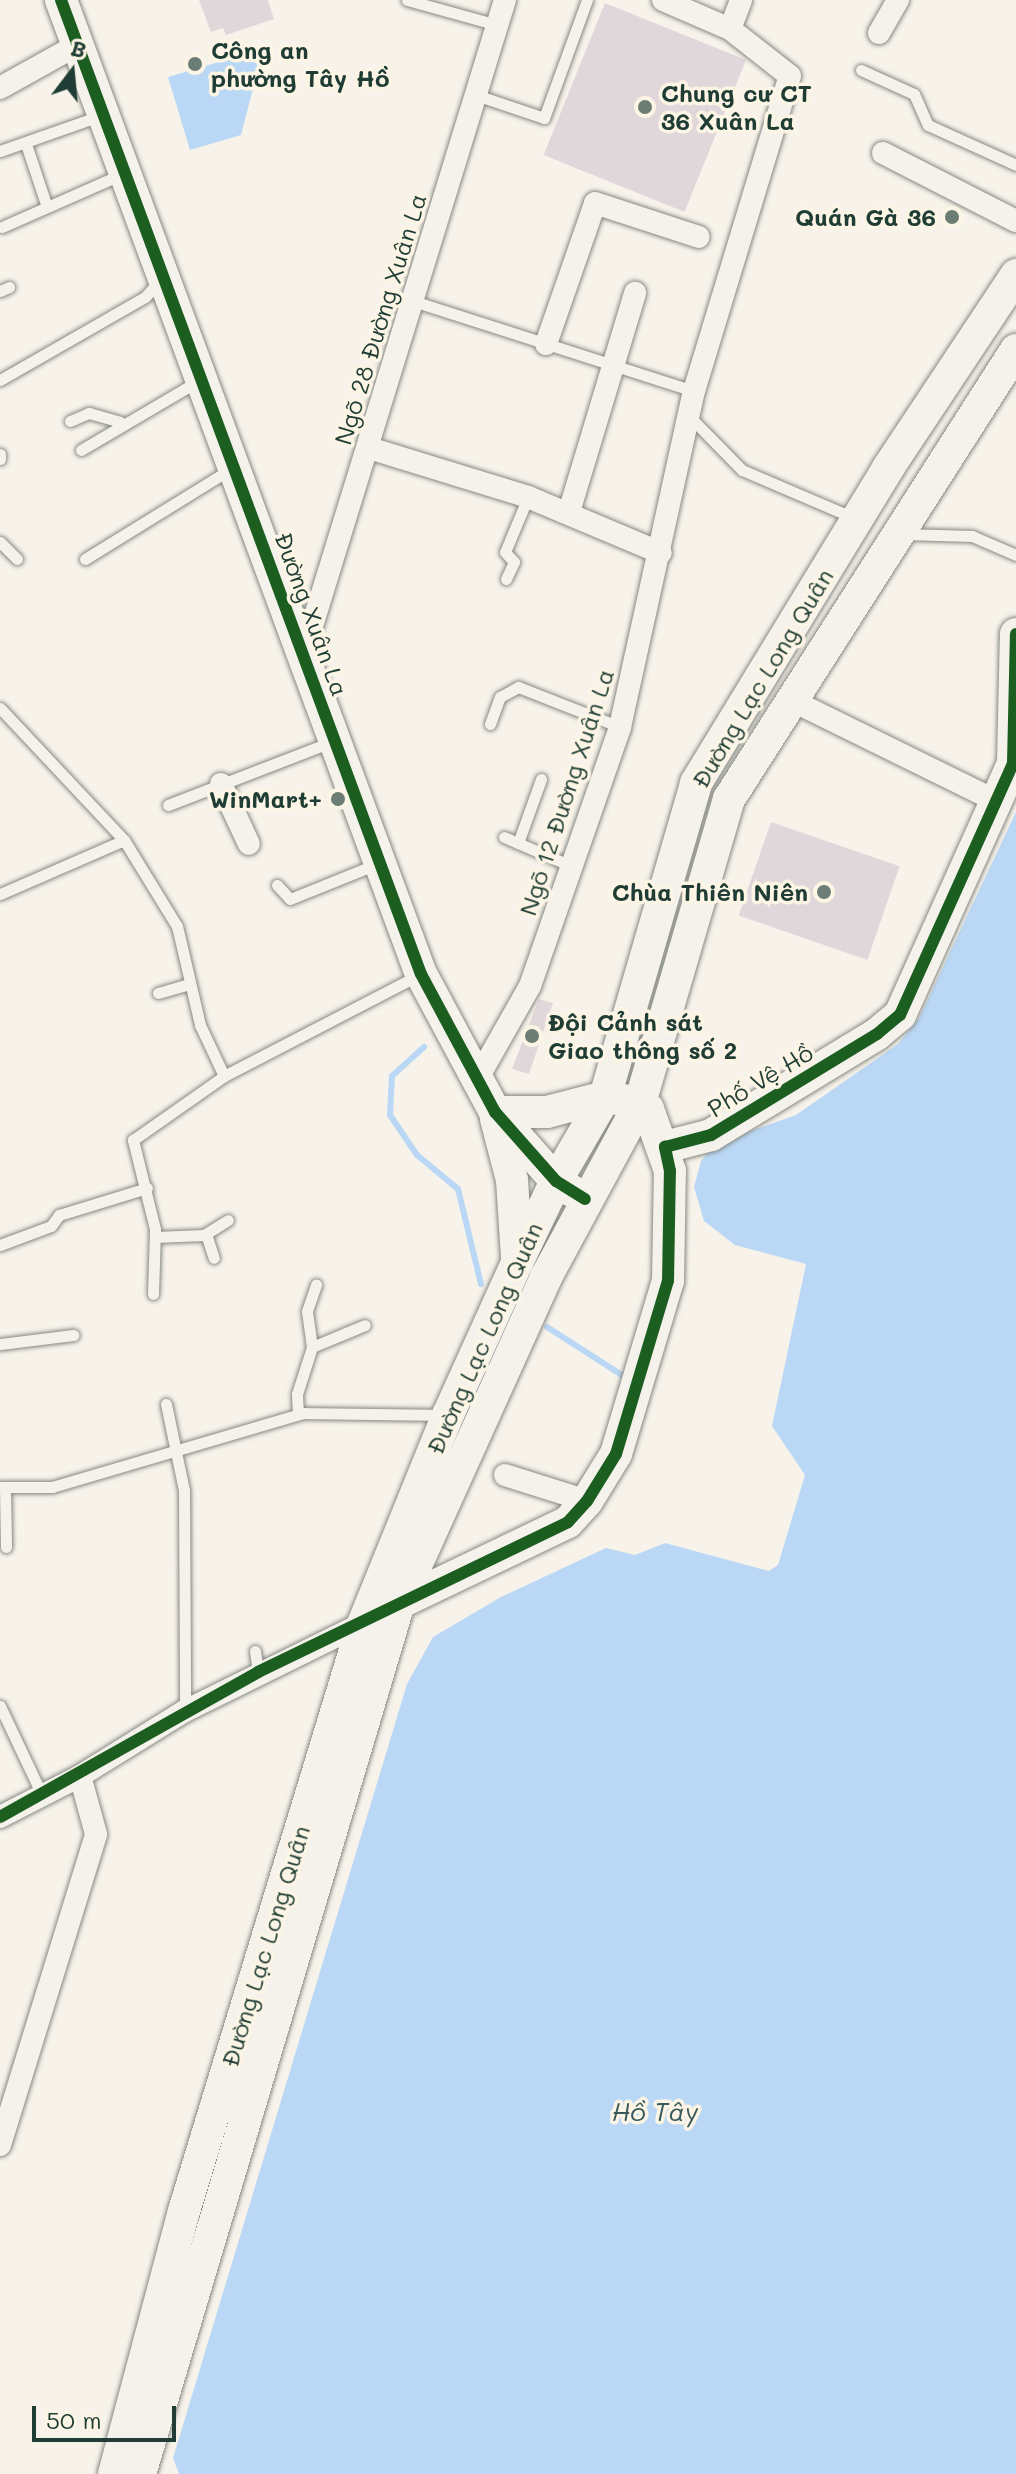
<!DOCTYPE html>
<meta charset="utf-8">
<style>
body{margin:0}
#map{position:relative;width:1016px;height:2474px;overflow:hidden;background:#f7f3ea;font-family:Mali,sans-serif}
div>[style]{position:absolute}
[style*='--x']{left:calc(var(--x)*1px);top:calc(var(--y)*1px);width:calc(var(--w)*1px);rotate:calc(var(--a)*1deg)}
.water>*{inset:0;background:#bad8f5}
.stream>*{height:6px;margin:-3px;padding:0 3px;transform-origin:3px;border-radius:3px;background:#bad8f5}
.building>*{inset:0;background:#e0d7db;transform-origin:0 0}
.roads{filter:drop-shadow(0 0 2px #868984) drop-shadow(0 0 2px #868984)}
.lane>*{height:11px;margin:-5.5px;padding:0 5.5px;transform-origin:5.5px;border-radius:5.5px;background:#f5f2ec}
.street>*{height:22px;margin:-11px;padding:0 11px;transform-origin:11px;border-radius:11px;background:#f5f2ec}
.secondary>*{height:32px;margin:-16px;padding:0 16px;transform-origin:16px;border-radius:16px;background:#f5f2ec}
.cycleway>*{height:12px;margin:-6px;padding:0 6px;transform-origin:6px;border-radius:6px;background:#1b5e20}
.dots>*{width:22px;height:22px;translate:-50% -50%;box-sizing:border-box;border:4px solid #fcf5e5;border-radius:50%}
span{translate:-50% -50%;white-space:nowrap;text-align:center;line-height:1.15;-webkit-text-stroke:7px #fcf5e5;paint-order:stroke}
.poi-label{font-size:24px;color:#1f3d34;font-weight:700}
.left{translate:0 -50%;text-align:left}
.right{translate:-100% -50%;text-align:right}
.street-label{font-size:24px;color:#1f3d34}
.water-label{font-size:26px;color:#395a5c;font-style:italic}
.north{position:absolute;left:32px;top:32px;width:80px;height:80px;-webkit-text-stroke:6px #fcf5e5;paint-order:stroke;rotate:16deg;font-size:22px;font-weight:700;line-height:32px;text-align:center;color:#1f3d34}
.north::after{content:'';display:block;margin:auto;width:28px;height:36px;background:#1f3d34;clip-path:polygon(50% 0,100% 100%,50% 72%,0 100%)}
.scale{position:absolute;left:32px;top:2406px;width:144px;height:36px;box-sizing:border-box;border:4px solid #1f3d34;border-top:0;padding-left:10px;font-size:24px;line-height:28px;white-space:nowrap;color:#1f3d34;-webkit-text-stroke:6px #fcf5e5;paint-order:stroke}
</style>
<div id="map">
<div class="water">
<div style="clip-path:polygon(253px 52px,260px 61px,241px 135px,190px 150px,168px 77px)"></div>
<div style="clip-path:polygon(1016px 812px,1016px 2474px,179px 2474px,173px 2458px,407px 1684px,433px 1637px,501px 1597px,606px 1548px,635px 1555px,665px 1543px,769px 1571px,778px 1565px,805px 1475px,772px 1426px,806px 1264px,735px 1245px,704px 1221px,694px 1187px,701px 1161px,716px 1143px,796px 1115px,898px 1044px,919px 1018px)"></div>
</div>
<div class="stream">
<div style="--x:424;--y:1047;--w:43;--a:137.8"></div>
<div style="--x:392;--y:1076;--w:39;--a:93"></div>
<div style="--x:390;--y:1115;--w:48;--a:56"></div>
<div style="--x:417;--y:1155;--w:53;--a:39.7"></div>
<div style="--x:458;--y:1189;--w:98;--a:76.4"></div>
<div style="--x:547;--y:1327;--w:96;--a:32.7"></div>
</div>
<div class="building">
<div style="clip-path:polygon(199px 0,268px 0,274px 19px,226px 35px,223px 28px,211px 32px)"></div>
<div style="left:605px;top:3px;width:152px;height:164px;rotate:22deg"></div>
<div style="left:771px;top:822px;width:136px;height:99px;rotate:19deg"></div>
<div style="clip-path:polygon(539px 999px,553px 1003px,529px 1074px,512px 1069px)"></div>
</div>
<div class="roads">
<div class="lane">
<div style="--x:407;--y:0;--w:93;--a:15.5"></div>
<div style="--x:861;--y:70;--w:58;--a:24.4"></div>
<div style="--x:914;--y:94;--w:34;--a:66"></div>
<div style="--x:928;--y:125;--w:97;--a:24.4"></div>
<div style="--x:476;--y:95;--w:72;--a:18.7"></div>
<div style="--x:544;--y:118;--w:126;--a:-70"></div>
<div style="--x:26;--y:144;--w:66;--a:71.6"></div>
<div style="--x:0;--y:151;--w:108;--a:-19.4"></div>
<div style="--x:2;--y:227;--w:131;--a:-23.8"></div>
<div style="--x:0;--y:291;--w:10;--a:-24"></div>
<div style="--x:413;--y:301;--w:295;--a:17.8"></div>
<div style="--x:0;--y:380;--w:167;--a:-29.8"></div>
<div style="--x:145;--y:297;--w:24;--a:-48"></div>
<div style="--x:691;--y:418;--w:73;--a:45.6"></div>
<div style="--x:742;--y:470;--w:122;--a:23.2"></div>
<div style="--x:70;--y:421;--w:21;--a:-23"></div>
<div style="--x:89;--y:413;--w:32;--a:16"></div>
<div style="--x:81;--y:450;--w:138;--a:-30.5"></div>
<div style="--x:0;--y:454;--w:5;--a:90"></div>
<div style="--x:904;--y:534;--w:68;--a:1.7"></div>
<div style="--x:972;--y:536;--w:48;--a:23.4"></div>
<div style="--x:0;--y:542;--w:24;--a:45"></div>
<div style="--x:85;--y:559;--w:172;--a:-31.7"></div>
<div style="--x:506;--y:579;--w:19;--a:-65"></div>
<div style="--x:514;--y:562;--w:13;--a:-132"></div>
<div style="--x:505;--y:552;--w:60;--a:-67.3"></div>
<div style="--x:0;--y:708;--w:181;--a:46.8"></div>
<div style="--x:124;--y:840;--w:101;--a:58.4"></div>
<div style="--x:177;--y:926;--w:102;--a:76.9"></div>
<div style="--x:200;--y:1025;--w:56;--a:64.8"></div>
<div style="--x:490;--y:724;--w:29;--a:-70"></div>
<div style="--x:500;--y:697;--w:21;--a:-29"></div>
<div style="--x:518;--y:687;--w:110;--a:21.4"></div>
<div style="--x:168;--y:805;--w:178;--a:-21.1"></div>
<div style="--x:504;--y:837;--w:71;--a:23.3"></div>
<div style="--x:518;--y:843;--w:68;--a:-70.2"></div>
<div style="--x:277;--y:885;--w:19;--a:47"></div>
<div style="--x:290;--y:899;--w:96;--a:-22"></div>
<div style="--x:0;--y:894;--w:135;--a:-23.5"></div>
<div style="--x:158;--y:993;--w:33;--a:-16"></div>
<div style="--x:206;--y:1234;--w:25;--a:72"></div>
<div style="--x:155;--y:1237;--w:49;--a:-2.3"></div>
<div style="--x:204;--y:1235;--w:28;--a:-32"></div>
<div style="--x:0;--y:1245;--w:54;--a:-20.4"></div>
<div style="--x:51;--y:1226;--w:14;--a:-54"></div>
<div style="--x:59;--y:1215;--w:92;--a:-17.1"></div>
<div style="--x:153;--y:1294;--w:65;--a:-88.2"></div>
<div style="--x:155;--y:1229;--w:92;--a:-103.9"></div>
<div style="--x:133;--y:1140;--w:111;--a:-35.1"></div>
<div style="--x:224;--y:1076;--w:217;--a:-27.4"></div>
<div style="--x:0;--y:1344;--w:74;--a:-7"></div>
<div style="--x:312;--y:1347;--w:36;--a:-98"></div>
<div style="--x:307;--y:1311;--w:28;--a:-71"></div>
<div style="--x:166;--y:1404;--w:88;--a:78.2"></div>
<div style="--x:184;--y:1490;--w:220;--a:89.7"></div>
<div style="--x:298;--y:1414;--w:20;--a:-93"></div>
<div style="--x:297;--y:1394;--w:49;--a:-72.3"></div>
<div style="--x:312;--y:1347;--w:57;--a:-22.5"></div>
<div style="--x:0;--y:1487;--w:52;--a:0"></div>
<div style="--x:52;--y:1487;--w:262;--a:-16.4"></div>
<div style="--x:303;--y:1413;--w:140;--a:0.8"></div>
<div style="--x:5;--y:1487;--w:60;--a:89"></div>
<div style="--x:255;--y:1651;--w:21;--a:82"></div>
<div style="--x:0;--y:1706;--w:98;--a:64.7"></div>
</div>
<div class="street">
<div style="--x:730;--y:29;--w:31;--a:-69"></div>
<div style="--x:879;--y:33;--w:38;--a:-60"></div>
<div style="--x:0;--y:88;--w:93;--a:-29.1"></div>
<div style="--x:883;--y:153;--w:149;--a:27.1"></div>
<div style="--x:546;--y:344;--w:149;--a:-70.8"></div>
<div style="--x:595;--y:203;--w:109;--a:18.1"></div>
<div style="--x:369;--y:448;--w:166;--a:17.1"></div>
<div style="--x:528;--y:497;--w:144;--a:22.8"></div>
<div style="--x:569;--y:512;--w:229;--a:-73.2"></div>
<div style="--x:304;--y:652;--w:682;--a:-72.87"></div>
<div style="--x:793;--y:701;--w:226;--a:26.2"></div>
<div style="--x:221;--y:784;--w:66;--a:65"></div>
<div style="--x:479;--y:1076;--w:103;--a:-60.5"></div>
<div style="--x:530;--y:986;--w:274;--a:-70.8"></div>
<div style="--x:620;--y:727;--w:344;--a:-77.6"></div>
<div style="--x:694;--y:391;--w:329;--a:-73.1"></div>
<div style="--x:790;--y:76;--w:76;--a:-141.9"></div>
<div style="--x:730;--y:29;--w:73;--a:-156.6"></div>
<div style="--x:505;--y:1475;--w:86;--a:17.6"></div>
<div style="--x:0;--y:1817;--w:90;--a:-27.1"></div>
<div style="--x:80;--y:1776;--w:123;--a:-31.8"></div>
<div style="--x:185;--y:1711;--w:205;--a:-26.3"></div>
<div style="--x:0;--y:2145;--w:325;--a:-72.8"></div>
<div style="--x:96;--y:1834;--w:60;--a:-105.4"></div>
</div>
<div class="secondary">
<div style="--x:61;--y:0;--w:1038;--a:69.72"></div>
<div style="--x:421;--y:974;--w:157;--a:61.8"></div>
<div style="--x:495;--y:1112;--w:92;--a:48.5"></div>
<div style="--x:556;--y:1181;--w:19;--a:32"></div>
<div style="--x:496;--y:1119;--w:63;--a:75.3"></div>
<div style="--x:512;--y:1180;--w:78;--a:86.3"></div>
<div style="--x:665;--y:1147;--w:48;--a:-14.6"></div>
<div style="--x:711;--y:1135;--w:194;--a:-31.3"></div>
<div style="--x:877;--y:1034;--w:30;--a:-40"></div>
<div style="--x:900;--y:1015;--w:276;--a:-65.8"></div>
<div style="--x:1013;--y:763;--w:129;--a:-88.7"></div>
<div style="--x:399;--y:1603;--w:187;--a:-25.6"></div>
<div style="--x:568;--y:1522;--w:28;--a:-48"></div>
<div style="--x:587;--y:1501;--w:55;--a:-58.3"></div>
<div style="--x:616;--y:1454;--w:181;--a:-73.3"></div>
<div style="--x:668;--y:1281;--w:110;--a:-89"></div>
<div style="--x:670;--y:1171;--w:66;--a:-109.5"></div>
<div style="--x:648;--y:1109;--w:10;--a:-143"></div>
<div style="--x:640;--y:1103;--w:36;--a:-170"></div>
<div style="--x:605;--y:1097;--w:60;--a:165.5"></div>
<div style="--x:547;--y:1112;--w:52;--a:180"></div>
<div style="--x:114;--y:2474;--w:272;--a:-75.1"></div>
<div style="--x:184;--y:2211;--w:614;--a:-73.04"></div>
<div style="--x:363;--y:1624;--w:226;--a:-67.9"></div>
<div style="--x:448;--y:1415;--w:167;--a:-65.6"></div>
<div style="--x:517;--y:1263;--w:91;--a:-64.6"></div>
<div style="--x:556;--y:1181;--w:97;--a:-59.7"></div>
<div style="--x:605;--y:1097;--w:327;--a:-73.8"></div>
<div style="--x:696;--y:783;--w:369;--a:-58.6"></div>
<div style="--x:888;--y:468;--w:232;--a:-56.4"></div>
<div style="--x:140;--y:2474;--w:909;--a:-73.44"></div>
<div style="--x:399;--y:1603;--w:358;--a:-65.7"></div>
<div style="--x:546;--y:1277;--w:198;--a:-61.6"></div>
<div style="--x:640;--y:1103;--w:317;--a:-73.7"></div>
<div style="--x:729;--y:799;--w:533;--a:-57.41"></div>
</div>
</div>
<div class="cycleway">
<div style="--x:61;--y:0;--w:1038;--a:69.72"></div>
<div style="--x:421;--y:974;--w:157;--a:61.8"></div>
<div style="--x:495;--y:1112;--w:92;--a:48.5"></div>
<div style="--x:556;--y:1181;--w:34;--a:32"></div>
<div style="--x:0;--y:1817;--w:296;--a:-29.3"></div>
<div style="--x:258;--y:1672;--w:344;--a:-25.8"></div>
<div style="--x:568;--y:1522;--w:28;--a:-48"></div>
<div style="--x:587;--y:1501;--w:55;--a:-58.3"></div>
<div style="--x:616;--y:1454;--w:181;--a:-73.3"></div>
<div style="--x:668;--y:1281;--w:110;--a:-89"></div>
<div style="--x:670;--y:1171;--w:25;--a:-102"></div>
<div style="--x:665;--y:1147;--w:48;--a:-14.6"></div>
<div style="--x:711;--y:1135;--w:194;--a:-31.3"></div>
<div style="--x:877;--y:1034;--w:30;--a:-40"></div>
<div style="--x:900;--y:1015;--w:276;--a:-65.8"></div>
<div style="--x:1013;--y:763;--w:129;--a:-88.7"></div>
</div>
<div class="dots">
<div style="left:195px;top:64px;background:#6b7d74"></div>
<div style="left:645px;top:107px;background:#6b7d74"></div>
<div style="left:952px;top:217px;background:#6b7d74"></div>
<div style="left:338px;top:799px;background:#6b7d74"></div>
<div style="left:824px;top:892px;background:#6b7d74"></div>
<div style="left:532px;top:1036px;background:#6b7d74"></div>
</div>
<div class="poi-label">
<span class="left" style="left:211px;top:64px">Công an<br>phường Tây Hồ</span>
<span class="left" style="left:661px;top:107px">Chung cư CT<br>36 Xuân La</span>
<span class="right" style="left:936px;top:217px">Quán Gà 36</span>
<span class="right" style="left:322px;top:799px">WinMart+</span>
<span class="right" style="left:808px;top:892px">Chùa Thiên Niên</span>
<span class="left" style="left:548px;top:1036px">Đội Cảnh sát<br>Giao thông số 2</span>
</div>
<div class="street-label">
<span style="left:380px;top:319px;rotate:-73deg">Ngõ 28 Đường Xuân La</span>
<span style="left:312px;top:614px;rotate:70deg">Đường Xuân La</span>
<span style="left:762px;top:678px;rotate:-59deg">Đường Lạc Long Quân</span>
<span style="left:566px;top:792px;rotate:-72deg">Ngõ 12 Đường Xuân La</span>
<span style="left:760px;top:1080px;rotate:-31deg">Phố Vệ Hồ</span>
<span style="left:484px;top:1338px;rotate:-66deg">Đường Lạc Long Quân</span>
<span style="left:265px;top:1946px;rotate:-73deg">Đường Lạc Long Quân</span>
</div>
<div class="water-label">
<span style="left:655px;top:2112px">Hồ Tây</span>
</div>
<div class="north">B</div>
<div class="scale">50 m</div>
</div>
